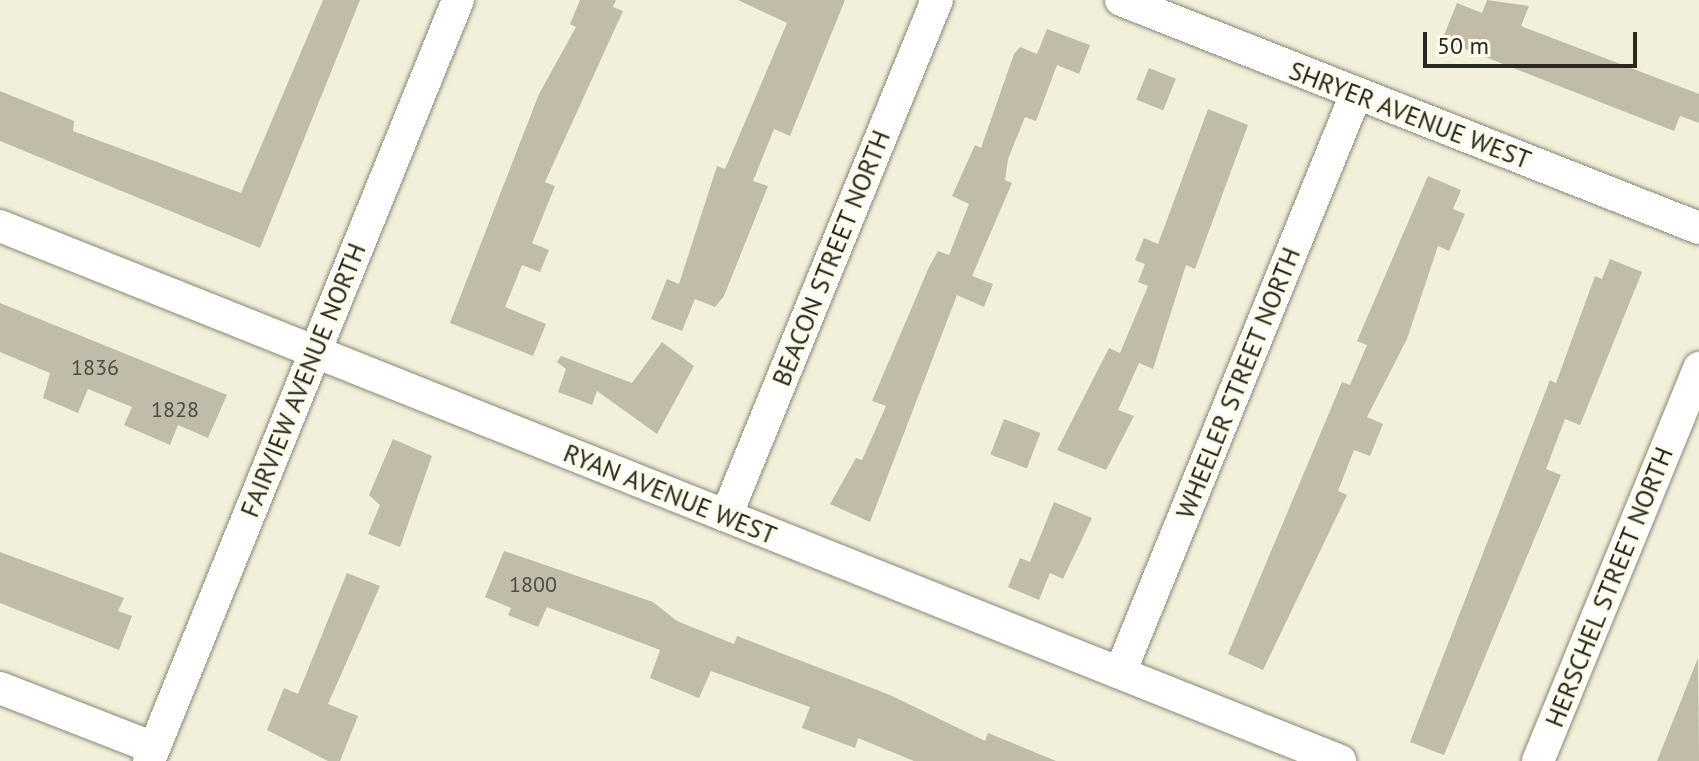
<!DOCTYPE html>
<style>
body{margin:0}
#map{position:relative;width:1699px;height:761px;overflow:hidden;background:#f2efdb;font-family:"PT Sans",sans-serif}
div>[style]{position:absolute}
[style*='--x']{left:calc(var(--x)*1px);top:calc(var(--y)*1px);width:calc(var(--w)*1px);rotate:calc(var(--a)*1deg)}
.building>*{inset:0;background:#c0bca9;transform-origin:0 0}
.roads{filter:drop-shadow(0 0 2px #8b8775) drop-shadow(0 0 2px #8b8775)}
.minor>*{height:32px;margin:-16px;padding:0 16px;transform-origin:16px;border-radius:16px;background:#fff}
span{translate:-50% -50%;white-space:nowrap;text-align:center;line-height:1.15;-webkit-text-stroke:6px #fffcec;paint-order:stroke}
.number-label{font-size:22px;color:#4f4d42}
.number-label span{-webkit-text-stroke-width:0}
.street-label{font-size:26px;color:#292820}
.scale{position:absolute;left:1423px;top:32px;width:214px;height:36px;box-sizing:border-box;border:4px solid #292820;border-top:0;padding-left:10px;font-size:24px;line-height:28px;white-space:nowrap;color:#292820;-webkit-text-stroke:6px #fffcec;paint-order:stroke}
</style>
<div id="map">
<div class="building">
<div style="clip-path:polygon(323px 0,360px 0,260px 248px,0 141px,0 91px,74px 121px,73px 131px,241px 193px)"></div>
<div style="clip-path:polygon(580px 0,616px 0,613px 7px,623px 11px,545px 182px,555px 186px,532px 243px,549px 250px,540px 272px,522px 265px,505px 307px,546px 324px,533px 356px,450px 323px,539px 94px,576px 27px,570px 24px)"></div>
<div style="clip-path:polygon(738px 0,845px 0,790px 136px,774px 129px,753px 181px,768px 186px,724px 296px,715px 307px,695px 299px,682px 331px,651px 319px,667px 279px,679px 284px,717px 166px,725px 169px,787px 23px)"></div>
<div style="clip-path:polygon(1487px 0,1529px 6px,1521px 26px,1699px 94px,1699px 123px,1680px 116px,1674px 131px,1442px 40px,1457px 3px,1482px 13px)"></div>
<div style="clip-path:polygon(1047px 29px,1090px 45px,1079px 74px,1057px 65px,1036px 121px,1025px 117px,1008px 159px,1005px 180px,1012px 183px,972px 276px,993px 284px,984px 307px,957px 295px,870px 522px,830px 504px,856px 458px,862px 460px,886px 406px,872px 401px,929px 267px,938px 251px,949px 255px,969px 204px,952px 196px,975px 145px,981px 148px,1014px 54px,1020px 47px,1037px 54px)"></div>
<div style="left:1149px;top:68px;width:29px;height:34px;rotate:22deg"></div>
<div style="clip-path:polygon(1208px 109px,1248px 125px,1195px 269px,1186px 265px,1153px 369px,1139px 363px,1118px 410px,1134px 416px,1106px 470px,1057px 450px,1109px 348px,1120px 353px,1148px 286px,1138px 282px,1145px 264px,1135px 260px,1144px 238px,1158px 244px)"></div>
<div style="clip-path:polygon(1428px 176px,1461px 190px,1453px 209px,1465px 214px,1449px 251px,1438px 246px,1407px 339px,1367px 417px,1383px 424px,1370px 456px,1354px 450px,1338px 491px,1347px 495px,1263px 670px,1228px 654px,1342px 382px,1350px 385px,1367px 345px,1357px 341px)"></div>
<div style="clip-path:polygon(1610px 259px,1642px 272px,1580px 425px,1565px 419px,1546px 469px,1561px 475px,1444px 755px,1410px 742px,1550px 380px,1556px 383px,1595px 276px,1602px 279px)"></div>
<div style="clip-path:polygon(0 303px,227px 395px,208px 438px,178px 425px,170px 445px,124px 425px,132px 407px,88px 389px,78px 413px,43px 398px,50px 373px,0 352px)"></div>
<div style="clip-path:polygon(662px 342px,694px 366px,657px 434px,597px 391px,592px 405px,558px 392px,566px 369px,557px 362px,561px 356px,632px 383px)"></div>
<div style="left:1004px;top:419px;width:39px;height:38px;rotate:21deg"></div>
<div style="clip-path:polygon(393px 439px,432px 456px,400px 547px,368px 534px,380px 505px,369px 495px)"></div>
<div style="clip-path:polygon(1054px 502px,1092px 518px,1063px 579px,1050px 573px,1039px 600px,1008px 587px,1020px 558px,1030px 562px)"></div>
<div style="clip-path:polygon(504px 551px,653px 602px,677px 621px,734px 644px,737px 636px,890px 695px,985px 741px,988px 733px,1056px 761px,914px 761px,858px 738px,855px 748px,802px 728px,810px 707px,711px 671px,699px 698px,650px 678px,660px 650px,547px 607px,538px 627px,508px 615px,511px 608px,485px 597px)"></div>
<div style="clip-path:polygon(0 552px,124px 598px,118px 611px,132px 616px,119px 650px,0 603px)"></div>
<div style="clip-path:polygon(347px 573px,380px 586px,328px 704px,358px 716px,340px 761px,328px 761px,267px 730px,284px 688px,298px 694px)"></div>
<div style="clip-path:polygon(1698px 658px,1699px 761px,1657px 761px)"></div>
</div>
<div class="roads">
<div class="minor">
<div style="--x:1121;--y:0;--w:621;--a:21.53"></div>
<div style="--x:0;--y:226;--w:1443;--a:21.76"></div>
<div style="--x:726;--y:516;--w:557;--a:-67.76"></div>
<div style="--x:1120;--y:673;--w:625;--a:-67.82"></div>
<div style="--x:0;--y:688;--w:165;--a:21.3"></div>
<div style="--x:149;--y:761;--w:821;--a:-67.9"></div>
<div style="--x:1538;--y:761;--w:425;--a:-67.7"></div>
</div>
</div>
<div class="number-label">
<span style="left:95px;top:368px">1836</span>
<span style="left:175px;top:410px">1828</span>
<span style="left:533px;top:585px">1800</span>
</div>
<div class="street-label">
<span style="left:1410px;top:115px;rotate:21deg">SHRYER AVENUE WEST</span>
<span style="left:831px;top:258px;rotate:-68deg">BEACON STREET NORTH</span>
<span style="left:303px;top:380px;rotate:-68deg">FAIRVIEW AVENUE NORTH</span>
<span style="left:1238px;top:383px;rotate:-68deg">WHEELER STREET NORTH</span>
<span style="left:670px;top:494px;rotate:22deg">RYAN AVENUE WEST</span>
<span style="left:1609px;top:587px;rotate:-68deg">HERSCHEL STREET NORTH</span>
</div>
<div class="scale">50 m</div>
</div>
